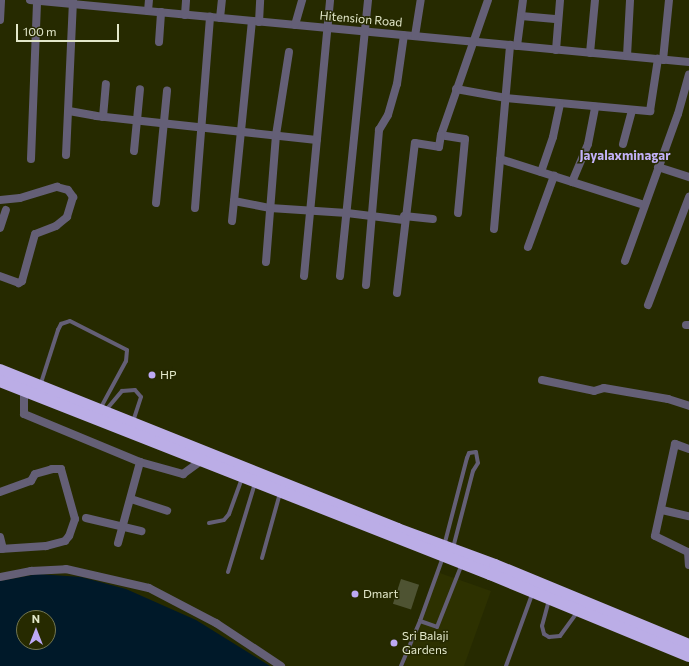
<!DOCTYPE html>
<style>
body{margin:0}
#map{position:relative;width:689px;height:666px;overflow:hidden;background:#262a00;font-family:Commissioner,sans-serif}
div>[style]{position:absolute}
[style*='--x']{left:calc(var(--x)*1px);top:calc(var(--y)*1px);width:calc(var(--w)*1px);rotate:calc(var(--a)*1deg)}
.built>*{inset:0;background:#2d3100}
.green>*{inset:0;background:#4e5332;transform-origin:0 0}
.water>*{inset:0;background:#001929}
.lane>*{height:4px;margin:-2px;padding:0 2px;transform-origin:2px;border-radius:2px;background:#645f76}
.street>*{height:8px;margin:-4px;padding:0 4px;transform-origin:4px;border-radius:4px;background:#645f76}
.highway>*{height:12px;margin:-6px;padding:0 6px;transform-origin:6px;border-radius:6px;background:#bbade6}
.dots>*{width:11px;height:11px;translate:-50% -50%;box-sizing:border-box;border:2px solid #262a00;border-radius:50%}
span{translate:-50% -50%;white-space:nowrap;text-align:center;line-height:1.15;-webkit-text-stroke:3px #262a00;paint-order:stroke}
.street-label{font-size:12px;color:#e3e8ca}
.poi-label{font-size:12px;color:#e3e8ca}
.left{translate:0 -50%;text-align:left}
.neighbourhood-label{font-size:13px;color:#c3b1f8;font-weight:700}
.north{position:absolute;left:16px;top:610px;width:40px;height:40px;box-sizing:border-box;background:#262a00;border:1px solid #727651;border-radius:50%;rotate:0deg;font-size:11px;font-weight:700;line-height:16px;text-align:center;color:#e3e8ca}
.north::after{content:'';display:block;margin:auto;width:14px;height:18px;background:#bda9f5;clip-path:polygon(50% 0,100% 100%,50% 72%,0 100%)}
.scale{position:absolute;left:16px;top:24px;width:103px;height:18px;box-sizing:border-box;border:2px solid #e3e8ca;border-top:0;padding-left:5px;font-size:12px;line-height:14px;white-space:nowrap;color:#e3e8ca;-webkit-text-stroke:3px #262a00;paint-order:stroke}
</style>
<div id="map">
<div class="built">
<div style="clip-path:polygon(437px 572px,491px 591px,464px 666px,404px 666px)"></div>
</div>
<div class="green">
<div style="left:401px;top:579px;width:19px;height:26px;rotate:18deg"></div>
</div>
<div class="water">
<div style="clip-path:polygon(evenodd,38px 574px,81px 577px,126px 589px,196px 620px,270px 666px,0 666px,0 581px,38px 574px,24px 618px,48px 618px,48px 642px,24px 642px,24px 618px)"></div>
</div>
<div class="lane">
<div style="--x:40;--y:386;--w:59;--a:-72.2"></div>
<div style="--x:58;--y:330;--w:7;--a:-63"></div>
<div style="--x:61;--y:324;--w:9;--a:-18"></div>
<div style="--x:70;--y:321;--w:64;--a:27"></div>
<div style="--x:127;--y:350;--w:11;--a:95"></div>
<div style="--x:126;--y:361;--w:55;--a:118.4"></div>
<div style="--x:106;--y:410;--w:25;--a:-50"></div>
<div style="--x:122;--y:391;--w:13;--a:-4"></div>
<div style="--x:135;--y:390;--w:9;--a:49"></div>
<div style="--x:141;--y:397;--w:26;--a:108"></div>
<div style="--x:209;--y:523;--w:15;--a:-11"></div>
<div style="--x:224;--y:520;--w:8;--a:-50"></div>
<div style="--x:229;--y:514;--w:38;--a:-70"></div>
<div style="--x:444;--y:546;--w:91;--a:-75.4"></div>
<div style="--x:467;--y:458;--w:5;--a:-68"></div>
<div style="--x:469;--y:453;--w:7;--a:-8"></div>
<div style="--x:476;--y:452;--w:11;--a:80"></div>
<div style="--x:478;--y:463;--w:9;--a:122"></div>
<div style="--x:473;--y:471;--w:80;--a:104.6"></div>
<div style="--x:443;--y:557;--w:68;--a:109.8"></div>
<div style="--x:420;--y:621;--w:18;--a:19"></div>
<div style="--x:437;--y:627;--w:68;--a:-68.4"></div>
<div style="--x:262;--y:558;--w:67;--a:-74.5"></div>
<div style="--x:228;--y:572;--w:93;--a:-73.1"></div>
<div style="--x:549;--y:600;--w:27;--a:105"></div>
<div style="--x:542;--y:626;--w:8;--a:76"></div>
<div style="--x:544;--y:634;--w:6;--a:31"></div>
<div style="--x:549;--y:637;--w:11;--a:-5"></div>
<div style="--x:560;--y:636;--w:31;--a:-54"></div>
<div style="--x:401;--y:666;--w:49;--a:-67.1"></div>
<div style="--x:506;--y:666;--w:79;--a:-70"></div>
</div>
<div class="street">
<div style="--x:30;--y:0;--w:662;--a:5.37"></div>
<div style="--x:148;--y:11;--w:11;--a:-85"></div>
<div style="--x:185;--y:15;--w:15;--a:-86"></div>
<div style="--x:521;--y:16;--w:37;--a:5"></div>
<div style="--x:220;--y:18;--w:18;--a:-84"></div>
<div style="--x:0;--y:20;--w:20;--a:-87"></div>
<div style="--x:259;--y:22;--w:22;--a:-87"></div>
<div style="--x:295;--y:25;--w:26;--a:-74"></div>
<div style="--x:415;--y:36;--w:36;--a:-81"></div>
<div style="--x:159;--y:42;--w:30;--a:-86"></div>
<div style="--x:517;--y:46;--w:46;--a:-82.6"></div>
<div style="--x:556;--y:50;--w:50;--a:-85.4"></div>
<div style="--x:590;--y:53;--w:53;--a:-84.6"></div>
<div style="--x:627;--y:56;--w:56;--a:-86.9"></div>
<div style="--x:663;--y:60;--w:60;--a:-84.3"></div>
<div style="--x:456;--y:89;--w:51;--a:10.2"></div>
<div style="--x:506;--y:98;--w:145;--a:5.2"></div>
<div style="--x:650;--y:111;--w:53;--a:-81.3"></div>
<div style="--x:69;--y:111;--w:27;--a:10"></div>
<div style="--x:96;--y:116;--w:222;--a:6.2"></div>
<div style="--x:103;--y:117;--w:33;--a:-85"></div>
<div style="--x:623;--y:144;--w:34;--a:-75"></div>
<div style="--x:134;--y:151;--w:62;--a:-84.5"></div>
<div style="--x:66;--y:155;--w:155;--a:-87.4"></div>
<div style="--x:31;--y:159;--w:159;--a:-87.8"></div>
<div style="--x:500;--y:159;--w:151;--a:17.7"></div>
<div style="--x:658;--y:167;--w:33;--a:18"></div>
<div style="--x:541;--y:172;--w:37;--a:-71"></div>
<div style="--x:553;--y:137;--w:34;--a:-78"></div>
<div style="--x:572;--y:182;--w:41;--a:-67.2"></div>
<div style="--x:588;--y:144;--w:38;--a:-79"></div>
<div style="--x:0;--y:200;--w:20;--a:-6"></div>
<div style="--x:20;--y:198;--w:39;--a:-17"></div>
<div style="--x:57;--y:187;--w:11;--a:15"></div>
<div style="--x:68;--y:190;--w:9;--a:54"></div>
<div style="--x:73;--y:197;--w:21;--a:107"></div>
<div style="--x:67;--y:217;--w:14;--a:141"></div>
<div style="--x:56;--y:226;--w:22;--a:159"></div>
<div style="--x:35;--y:234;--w:49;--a:105.5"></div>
<div style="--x:22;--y:281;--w:4;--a:146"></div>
<div style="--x:19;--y:283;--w:20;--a:-160"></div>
<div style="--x:234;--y:201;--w:37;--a:11"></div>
<div style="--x:270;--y:208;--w:77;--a:3.7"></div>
<div style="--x:347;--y:213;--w:57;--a:7"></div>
<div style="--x:156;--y:203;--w:113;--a:-84.4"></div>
<div style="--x:195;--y:208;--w:192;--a:-85.5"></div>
<div style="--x:458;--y:213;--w:74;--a:-84.6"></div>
<div style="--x:465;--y:139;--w:24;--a:-171"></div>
<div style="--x:441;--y:135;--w:143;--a:-70.8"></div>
<div style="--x:404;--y:216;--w:29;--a:6"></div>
<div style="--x:232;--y:221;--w:201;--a:-84.3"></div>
<div style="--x:0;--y:228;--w:19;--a:-72"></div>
<div style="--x:494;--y:229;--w:185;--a:-85"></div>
<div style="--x:528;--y:247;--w:76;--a:-69.9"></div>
<div style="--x:625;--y:261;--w:156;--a:-70.2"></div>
<div style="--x:678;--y:114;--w:41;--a:-74.6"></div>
<div style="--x:266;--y:262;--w:127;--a:-85.5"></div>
<div style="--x:276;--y:135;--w:84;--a:-81.1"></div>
<div style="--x:304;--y:276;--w:277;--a:-84.6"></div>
<div style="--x:340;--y:276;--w:277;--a:-84.2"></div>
<div style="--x:366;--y:285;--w:156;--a:-85.2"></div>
<div style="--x:379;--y:130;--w:17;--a:-59"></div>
<div style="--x:388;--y:115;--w:32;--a:-74"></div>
<div style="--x:397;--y:84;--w:49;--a:-81.9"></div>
<div style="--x:397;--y:293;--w:151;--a:-83.2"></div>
<div style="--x:415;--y:143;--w:24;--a:9"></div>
<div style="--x:439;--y:147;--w:12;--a:-81"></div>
<div style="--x:648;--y:305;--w:116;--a:-69.2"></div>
<div style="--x:686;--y:325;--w:3;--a:0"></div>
<div style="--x:542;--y:380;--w:53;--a:11.9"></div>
<div style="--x:594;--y:391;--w:10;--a:-17"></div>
<div style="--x:604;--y:388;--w:65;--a:9.8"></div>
<div style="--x:668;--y:399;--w:22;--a:18"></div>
<div style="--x:24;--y:391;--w:23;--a:90"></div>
<div style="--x:24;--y:414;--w:126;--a:22.5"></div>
<div style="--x:140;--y:462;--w:45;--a:15.6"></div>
<div style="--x:183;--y:474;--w:22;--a:-36"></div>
<div style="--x:689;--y:449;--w:15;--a:-160"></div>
<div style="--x:675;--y:444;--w:94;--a:102.3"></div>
<div style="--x:655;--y:536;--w:37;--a:26"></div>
<div style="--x:688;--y:552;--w:13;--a:86"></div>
<div style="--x:0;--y:492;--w:33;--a:-20"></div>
<div style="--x:31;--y:481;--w:8;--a:-60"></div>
<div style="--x:35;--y:474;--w:18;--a:-16"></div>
<div style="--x:52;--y:469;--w:9;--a:0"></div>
<div style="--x:61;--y:469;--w:52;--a:74.4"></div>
<div style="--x:75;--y:519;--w:18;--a:109"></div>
<div style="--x:69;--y:536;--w:6;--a:129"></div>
<div style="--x:65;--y:541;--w:20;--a:165"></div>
<div style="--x:46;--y:546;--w:46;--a:176.3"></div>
<div style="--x:131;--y:499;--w:38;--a:18"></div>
<div style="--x:662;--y:510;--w:28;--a:13"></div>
<div style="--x:86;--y:518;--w:57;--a:13.3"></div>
<div style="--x:0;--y:537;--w:12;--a:76"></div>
<div style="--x:118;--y:543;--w:84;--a:-74.8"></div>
<div style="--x:0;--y:577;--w:32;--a:-11"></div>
<div style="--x:31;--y:571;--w:35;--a:-3"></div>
<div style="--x:66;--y:569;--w:85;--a:12.9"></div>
<div style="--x:149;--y:588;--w:76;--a:27.6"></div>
<div style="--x:216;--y:623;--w:78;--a:33.5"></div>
</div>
<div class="highway">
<div style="--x:0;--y:370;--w:428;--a:21.8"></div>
<div style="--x:397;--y:529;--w:104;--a:20.2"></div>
<div style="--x:495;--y:565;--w:210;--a:22.4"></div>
<div style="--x:0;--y:381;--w:527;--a:21.5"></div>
<div style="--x:490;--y:574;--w:215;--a:22.4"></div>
</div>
<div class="dots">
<div style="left:152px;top:375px;background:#bda9f5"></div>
<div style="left:355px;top:594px;background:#bda9f5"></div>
<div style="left:394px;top:643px;background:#bda9f5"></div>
</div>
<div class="street-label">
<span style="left:361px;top:19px;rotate:5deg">Hitension Road</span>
</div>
<div class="poi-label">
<span class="left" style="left:160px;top:375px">HP</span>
<span class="left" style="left:363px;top:594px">Dmart</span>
<span class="left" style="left:402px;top:643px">Sri Balaji<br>Gardens</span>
</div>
<div class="neighbourhood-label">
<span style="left:625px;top:155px">Jayalaxminagar</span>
</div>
<div class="north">N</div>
<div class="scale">100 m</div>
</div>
